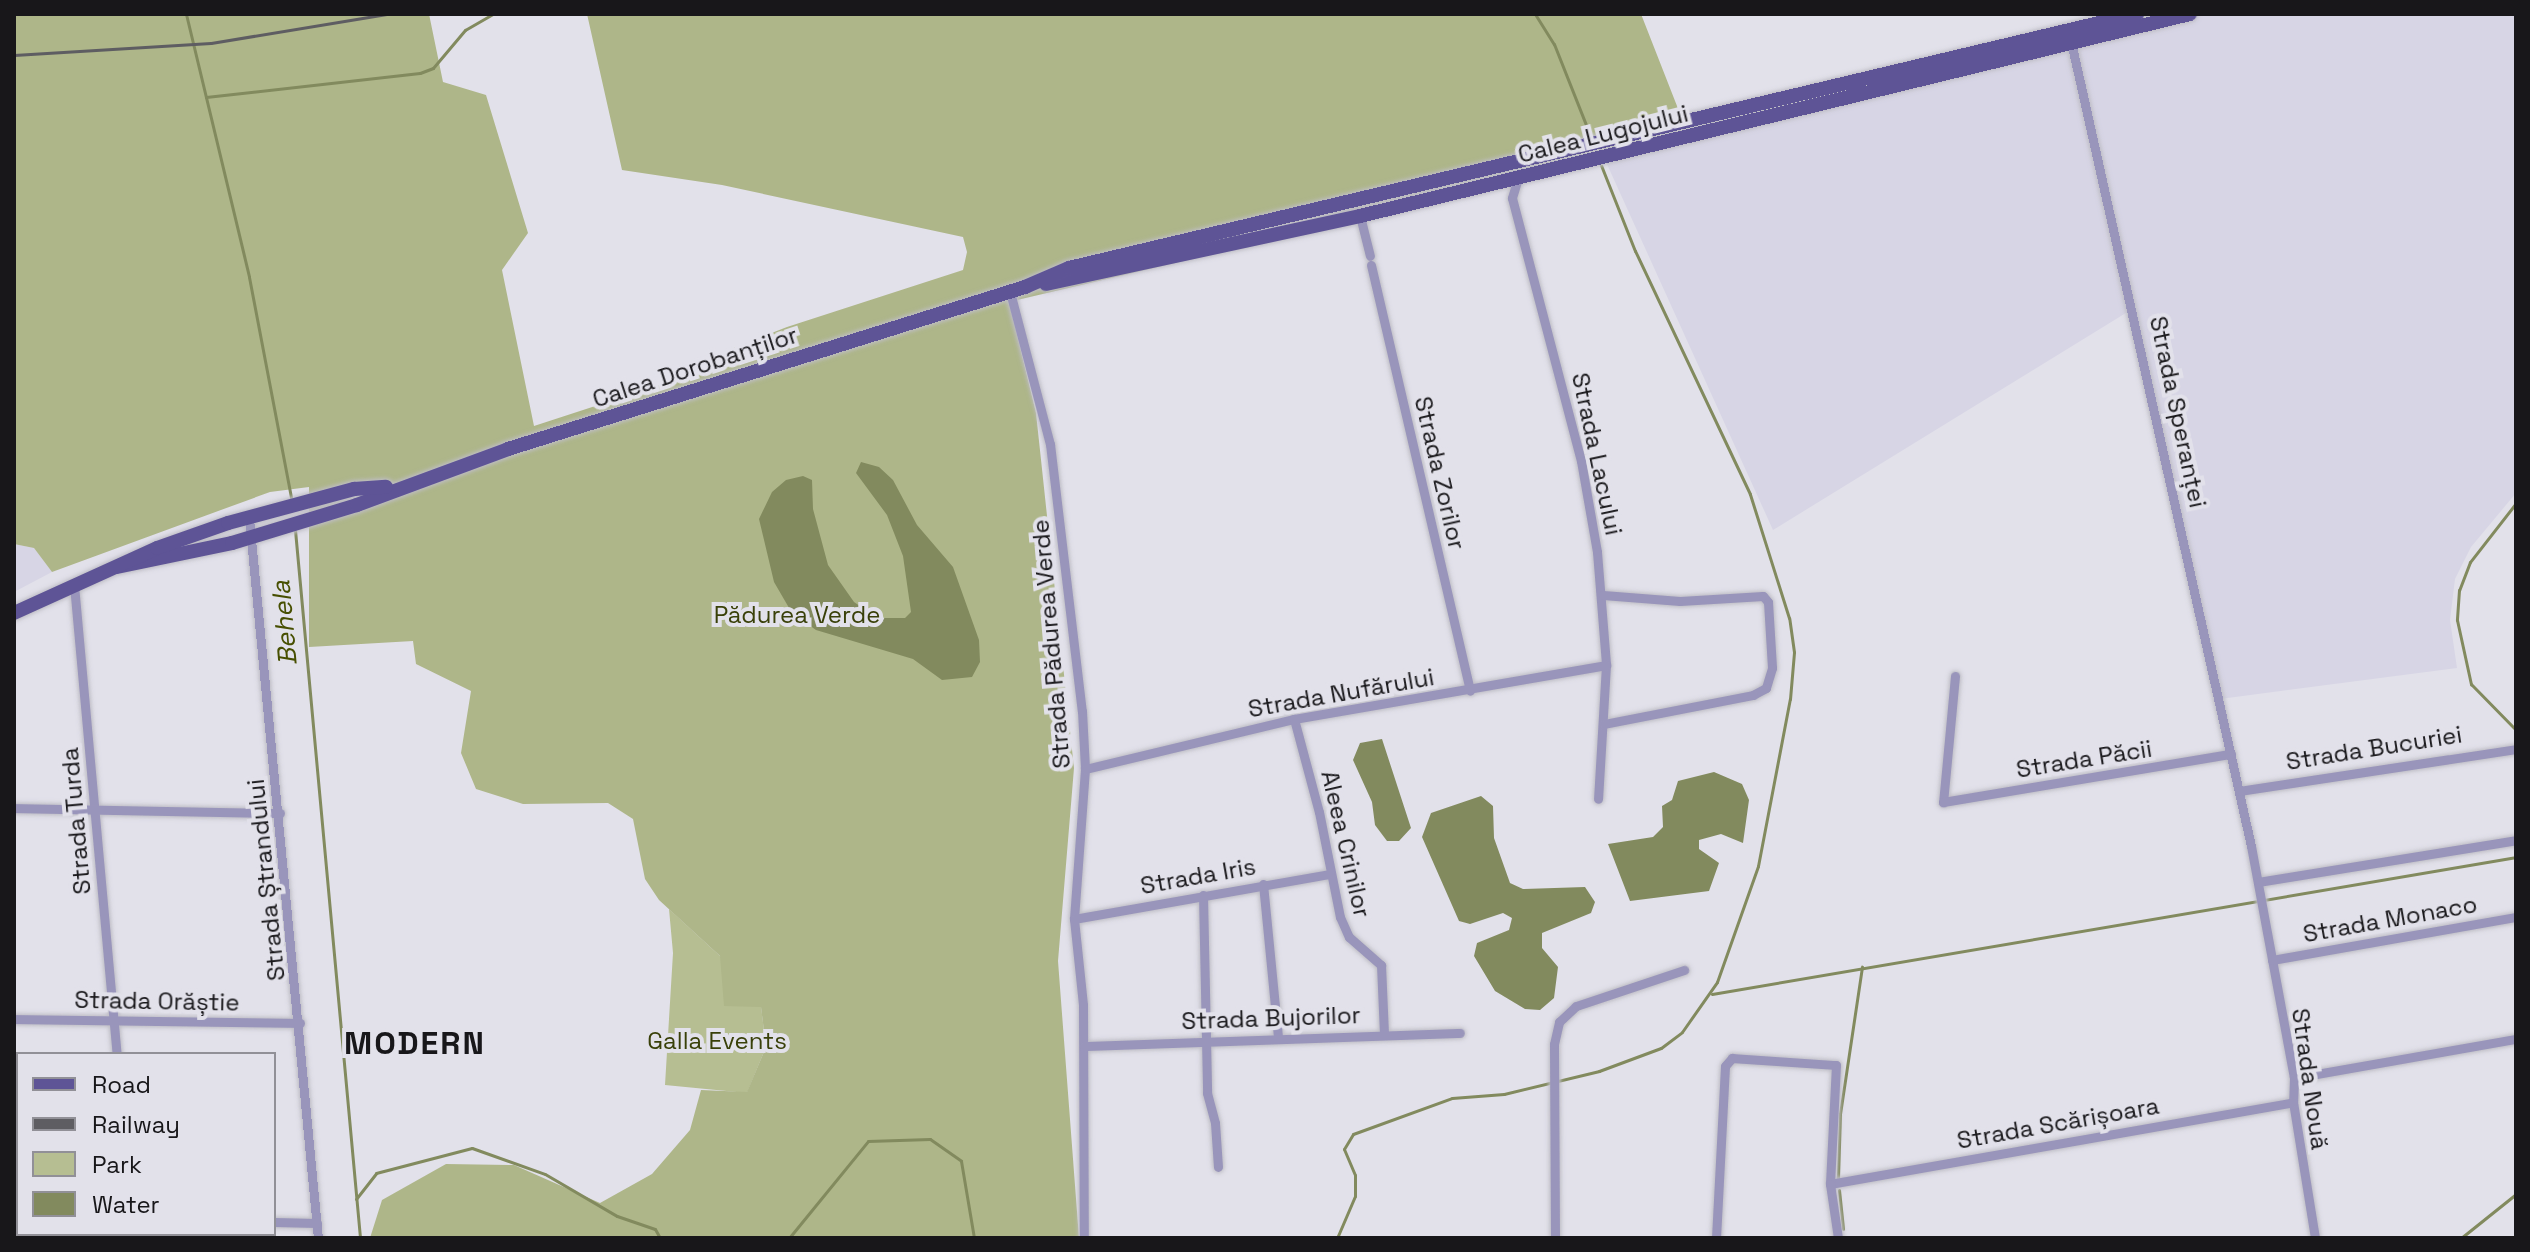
<!DOCTYPE html>
<meta charset="utf-8">
<style>
body{margin:0}
#map{position:relative;width:2530px;height:1252px;overflow:hidden;background:#e2e1ea;font-family:"Space Grotesk",sans-serif}
div>[style]{position:absolute}
[style*='--x']{left:calc(var(--x)*1px);top:calc(var(--y)*1px);width:calc(var(--w)*1px);rotate:calc(var(--a)*1deg)}
.built>*{inset:0;background:#d7d5e5}
.green>*{inset:0;background:#b6be92}
.forest>*{inset:0;background:#aeb689}
.water>*{inset:0;background:#828a5e}
.stream>*{height:3px;margin:-1.5px;padding:0 1.5px;transform-origin:1.5px;border-radius:1.5px;background:#828a5e}
.roads{filter:drop-shadow(0 0 2px #bebdc5) drop-shadow(0 0 2px #bebdc5)}
.minor>*{height:9px;margin:-4.5px;padding:0 4.5px;transform-origin:4.5px;border-radius:4.5px;background:#9995bb}
.primary>*{height:14px;margin:-7px;padding:0 7px;transform-origin:7px;border-radius:7px;background:#5e5496}
.rail>*{height:3px;margin:-1.5px;padding:0 1.5px;transform-origin:1.5px;border-radius:1.5px;background:#5e5d62}
span{translate:-50% -50%;white-space:nowrap;text-align:center;line-height:1.15;-webkit-text-stroke:8px #e2e1ea;paint-order:stroke}
.street-label{font-size:24px;color:#18171a}
.park-label{font-size:24px;color:#394009}
.water-label{font-size:26px;color:#474f01;font-style:italic}
.district-label{font-size:32px;color:#18171a;font-weight:700;letter-spacing:2px}
.frame{position:absolute;inset:0;border:16px solid #18171a;pointer-events:none}
.legend{position:absolute;left:16px;top:1052px;width:260px;height:184px;box-sizing:border-box;background:#e2e1ea;border:2px solid #919097;margin:0;padding:10px 14px;list-style:none;font-size:24px;color:#18171a}
.legend li{display:flex;align-items:center;gap:16px;height:40px}
.legend b{width:40px;border:2px solid #919097}
</style>
<div id="map">
<div class="built">
<div style="clip-path:polygon(2166px 14px,2516px 14px,2516px 493px,2471px 547px,2455px 579px,2450px 620px,2457px 668px,2220px 699px,2134px 308px,1773px 530px,1606px 162px,1686px 129px)"></div>
<div style="clip-path:polygon(14px 544px,34px 548px,52px 572px,14px 592px)"></div>
</div>
<div class="green">
<div style="clip-path:polygon(669px 909px,720px 956px,761px 1006px,766px 1047px,747px 1093px,665px 1085px,673px 953px)"></div>
</div>
<div class="forest">
<div style="clip-path:polygon(14px 14px,429px 14px,443px 82px,486px 95px,528px 233px,502px 270px,534px 426px,721px 365px,731px 349px,787px 327px,963px 270px,967px 252px,963px 237px,722px 185px,622px 170px,587px 14px,1641px 14px,1686px 129px,1606px 162px,1009px 302px,1036px 413px,1074px 768px,1058px 961px,1079px 1238px,370px 1238px,382px 1200px,446px 1164px,514px 1165px,600px 1203px,652px 1174px,690px 1130px,701px 1090px,747px 1092px,766px 1047px,761px 1007px,724px 1006px,720px 956px,659px 900px,645px 879px,633px 819px,608px 803px,523px 804px,476px 789px,461px 753px,471px 691px,416px 664px,413px 641px,309px 647px,309px 487px,270px 492px,52px 572px,34px 548px,14px 544px)"></div>
</div>
<div class="water">
<div style="clip-path:polygon(861px 462px,879px 467px,893px 480px,917px 525px,953px 567px,979px 640px,980px 662px,972px 677px,942px 680px,913px 659px,816px 630px,792px 613px,774px 582px,759px 519px,772px 492px,786px 480px,803px 476px,812px 480px,813px 509px,828px 565px,854px 602px,877px 618px,905px 618px,911px 612px,903px 556px,887px 515px,856px 473px)"></div>
<div style="clip-path:polygon(1382px 739px,1411px 828px,1399px 841px,1387px 841px,1375px 825px,1372px 802px,1353px 760px,1360px 743px)"></div>
<div style="clip-path:polygon(1714px 772px,1742px 784px,1749px 800px,1743px 843px,1721px 834px,1699px 840px,1699px 849px,1719px 863px,1709px 891px,1630px 901px,1608px 844px,1653px 837px,1663px 827px,1662px 806px,1672px 800px,1678px 781px)"></div>
<div style="clip-path:polygon(1481px 796px,1493px 806px,1494px 838px,1510px 883px,1523px 889px,1585px 887px,1595px 902px,1591px 913px,1542px 933px,1542px 948px,1558px 967px,1554px 998px,1540px 1010px,1525px 1009px,1495px 991px,1474px 956px,1477px 943px,1509px 930px,1512px 918px,1503px 913px,1470px 924px,1459px 921px,1422px 837px,1431px 813px)"></div>
</div>
<div class="stream">
<div style="--x:186;--y:14;--w:270;--a:76.5"></div>
<div style="--x:249;--y:277;--w:229;--a:79.2"></div>
<div style="--x:1535;--y:14;--w:36;--a:58"></div>
<div style="--x:1554;--y:44;--w:98;--a:68.4"></div>
<div style="--x:206;--y:97;--w:215;--a:-6.4"></div>
<div style="--x:420;--y:73;--w:14;--a:-21"></div>
<div style="--x:433;--y:68;--w:50;--a:-49.9"></div>
<div style="--x:465;--y:30;--w:32;--a:-30"></div>
<div style="--x:2516;--y:503;--w:75;--a:127.9"></div>
<div style="--x:2470;--y:562;--w:30;--a:111"></div>
<div style="--x:2459;--y:590;--w:30;--a:94"></div>
<div style="--x:2457;--y:620;--w:66;--a:77.7"></div>
<div style="--x:2471;--y:684;--w:64;--a:45.6"></div>
<div style="--x:295;--y:530;--w:711;--a:84.75"></div>
<div style="--x:1712;--y:994;--w:816;--a:-9.67"></div>
<div style="--x:1838;--y:1178;--w:64;--a:-88.2"></div>
<div style="--x:1840;--y:1114;--w:149;--a:-81.5"></div>
<div style="--x:1839;--y:1190;--w:39;--a:84"></div>
<div style="--x:356;--y:1199;--w:33;--a:-52"></div>
<div style="--x:376;--y:1173;--w:99;--a:-14.6"></div>
<div style="--x:472;--y:1148;--w:77;--a:19.6"></div>
<div style="--x:545;--y:1174;--w:83;--a:30.3"></div>
<div style="--x:617;--y:1216;--w:40;--a:18.9"></div>
<div style="--x:655;--y:1229;--w:10;--a:61"></div>
<div style="--x:789;--y:1238;--w:125;--a:-50.8"></div>
<div style="--x:868;--y:1141;--w:62;--a:-1.8"></div>
<div style="--x:930;--y:1139;--w:38;--a:35"></div>
<div style="--x:961;--y:1161;--w:78;--a:80.4"></div>
<div style="--x:1337;--y:1238;--w:46;--a:-66.8"></div>
<div style="--x:1355;--y:1196;--w:21;--a:-90"></div>
<div style="--x:1355;--y:1175;--w:28;--a:-113"></div>
<div style="--x:1344;--y:1149;--w:17;--a:-59"></div>
<div style="--x:1353;--y:1134;--w:105;--a:-20"></div>
<div style="--x:1452;--y:1098;--w:52;--a:-4.4"></div>
<div style="--x:1504;--y:1094;--w:98;--a:-13.6"></div>
<div style="--x:1599;--y:1071;--w:66;--a:-20.4"></div>
<div style="--x:1661;--y:1048;--w:26;--a:-37"></div>
<div style="--x:1682;--y:1032;--w:61;--a:-55"></div>
<div style="--x:1717;--y:982;--w:123;--a:-70.5"></div>
<div style="--x:1758;--y:866;--w:170;--a:-79.2"></div>
<div style="--x:1790;--y:699;--w:47;--a:-85.1"></div>
<div style="--x:1794;--y:652;--w:34;--a:-98"></div>
<div style="--x:1789;--y:618;--w:130;--a:-107.5"></div>
<div style="--x:1750;--y:494;--w:269;--a:-115.3"></div>
<div style="--x:1635;--y:251;--w:92;--a:-111.6"></div>
<div style="--x:2461;--y:1238;--w:70;--a:-38.7"></div>
</div>
<div class="roads">
<div class="minor">
<div style="--x:2071;--y:42;--w:824;--a:77.38"></div>
<div style="--x:2251;--y:846;--w:236;--a:79.5"></div>
<div style="--x:2294;--y:1078;--w:24;--a:92"></div>
<div style="--x:2293;--y:1102;--w:138;--a:80.8"></div>
<div style="--x:1518;--y:178;--w:21;--a:107"></div>
<div style="--x:1512;--y:198;--w:272;--a:75.3"></div>
<div style="--x:1581;--y:461;--w:92;--a:80"></div>
<div style="--x:1597;--y:552;--w:113;--a:85.4"></div>
<div style="--x:1606;--y:665;--w:134;--a:93.4"></div>
<div style="--x:1360;--y:216;--w:41;--a:76"></div>
<div style="--x:1371;--y:265;--w:437;--a:76.9"></div>
<div style="--x:1010;--y:292;--w:157;--a:75.3"></div>
<div style="--x:1050;--y:444;--w:269;--a:83.2"></div>
<div style="--x:1082;--y:711;--w:58;--a:87"></div>
<div style="--x:1085;--y:769;--w:150;--a:94.2"></div>
<div style="--x:1074;--y:919;--w:86;--a:84"></div>
<div style="--x:1083;--y:1005;--w:233;--a:89.8"></div>
<div style="--x:249;--y:518;--w:723;--a:84.53"></div>
<div style="--x:74;--y:585;--w:471;--a:84.8"></div>
<div style="--x:1603;--y:595;--w:77;--a:4.5"></div>
<div style="--x:1680;--y:601;--w:83;--a:-3.4"></div>
<div style="--x:1763;--y:596;--w:8;--a:50"></div>
<div style="--x:1768;--y:602;--w:66;--a:86.5"></div>
<div style="--x:1772;--y:668;--w:21;--a:107"></div>
<div style="--x:1766;--y:688;--w:15;--a:152"></div>
<div style="--x:1753;--y:695;--w:152;--a:169"></div>
<div style="--x:1955;--y:676;--w:127;--a:95.4"></div>
<div style="--x:1943;--y:802;--w:292;--a:-9.5"></div>
<div style="--x:1294;--y:719;--w:96;--a:75"></div>
<div style="--x:1319;--y:812;--w:107;--a:78.7"></div>
<div style="--x:1340;--y:917;--w:22;--a:66"></div>
<div style="--x:1349;--y:937;--w:43;--a:41.2"></div>
<div style="--x:1381;--y:965;--w:68;--a:87.5"></div>
<div style="--x:1085;--y:769;--w:215;--a:-13.5"></div>
<div style="--x:1294;--y:719;--w:317;--a:-9.8"></div>
<div style="--x:2239;--y:791;--w:280;--a:-8.6"></div>
<div style="--x:14;--y:808;--w:266;--a:1.1"></div>
<div style="--x:2258;--y:882;--w:261;--a:-9.2"></div>
<div style="--x:1263;--y:884;--w:154;--a:84.4"></div>
<div style="--x:1203;--y:895;--w:198;--a:88.8"></div>
<div style="--x:1207;--y:1093;--w:31;--a:75"></div>
<div style="--x:1215;--y:1123;--w:44;--a:86.1"></div>
<div style="--x:1074;--y:919;--w:260;--a:-10"></div>
<div style="--x:2272;--y:960;--w:248;--a:-10"></div>
<div style="--x:14;--y:1019;--w:286;--a:0.8"></div>
<div style="--x:1084;--y:1046;--w:376;--a:-2"></div>
<div style="--x:2294;--y:1078;--w:225;--a:-10"></div>
<div style="--x:1830;--y:1184;--w:470;--a:-10"></div>
<div style="--x:14;--y:1216;--w:4;--a:14"></div>
<div style="--x:274;--y:1222;--w:43;--a:1.3"></div>
<div style="--x:129;--y:1238;--w:4;--a:-76"></div>
<div style="--x:1555;--y:1238;--w:194;--a:-90.3"></div>
<div style="--x:1554;--y:1044;--w:23;--a:-77"></div>
<div style="--x:1559;--y:1022;--w:23;--a:-43"></div>
<div style="--x:1576;--y:1006;--w:114;--a:-18.4"></div>
<div style="--x:1716;--y:1238;--w:172;--a:-87"></div>
<div style="--x:1725;--y:1066;--w:11;--a:-49"></div>
<div style="--x:1732;--y:1058;--w:104;--a:3.9"></div>
<div style="--x:1836;--y:1065;--w:119;--a:92.9"></div>
<div style="--x:1830;--y:1184;--w:55;--a:81.6"></div>
</div>
<div class="primary">
<div style="--x:1046;--y:284;--w:321;--a:-12.2"></div>
<div style="--x:1360;--y:216;--w:854;--a:-13.68"></div>
<div style="--x:117;--y:567;--w:117;--a:-11.8"></div>
<div style="--x:232;--y:543;--w:131;--a:-16.9"></div>
<div style="--x:357;--y:505;--w:161;--a:-20.3"></div>
<div style="--x:508;--y:449;--w:542;--a:-17.4"></div>
<div style="--x:1025;--y:287;--w:48;--a:-23.4"></div>
<div style="--x:1069;--y:268;--w:1098;--a:-13.38"></div>
<div style="--x:14;--y:613;--w:157;--a:-24.4"></div>
<div style="--x:157;--y:548;--w:75;--a:-19.4"></div>
<div style="--x:228;--y:523;--w:131;--a:-15.1"></div>
<div style="--x:354;--y:489;--w:32;--a:-4"></div>
</div>
</div>
<div class="rail">
<div style="--x:14;--y:55;--w:197;--a:-3.5"></div>
<div style="--x:211;--y:43;--w:178;--a:-9.4"></div>
</div>
<div class="street-label">
<span style="left:1603px;top:134px;rotate:-14deg">Calea Lugojului</span>
<span style="left:695px;top:367px;rotate:-18deg">Calea Dorobanților</span>
<span style="left:2178px;top:412px;rotate:78deg">Strada Speranței</span>
<span style="left:1597px;top:454px;rotate:78deg">Strada Lacului</span>
<span style="left:1440px;top:473px;rotate:77deg">Strada Zorilor</span>
<span style="left:1051px;top:644px;rotate:-95deg">Strada Pădurea Verde</span>
<span style="left:1341px;top:693px;rotate:-10deg">Strada Nufărului</span>
<span style="left:2374px;top:748px;rotate:-9deg">Strada Bucuriei</span>
<span style="left:2084px;top:759px;rotate:-9deg">Strada Păcii</span>
<span style="left:76px;top:821px;rotate:-95deg">Strada Turda</span>
<span style="left:1346px;top:844px;rotate:77deg">Aleea Crinilor</span>
<span style="left:1198px;top:876px;rotate:-10deg">Strada Iris</span>
<span style="left:266px;top:880px;rotate:-96deg">Strada Ștrandului</span>
<span style="left:2390px;top:919px;rotate:-10deg">Strada Monaco</span>
<span style="left:157px;top:1001px;rotate:1deg">Strada Orăștie</span>
<span style="left:1271px;top:1018px;rotate:-2deg">Strada Bujorilor</span>
<span style="left:2310px;top:1079px;rotate:82deg">Strada Nouă</span>
<span style="left:2058px;top:1123px;rotate:-10deg">Strada Scărișoara</span>
</div>
<div class="park-label">
<span style="left:797px;top:615px">Pădurea Verde</span>
<span style="left:717px;top:1041px">Galla Events</span>
</div>
<div class="water-label">
<span style="left:285px;top:623px;rotate:-95deg">Behela</span>
</div>
<div class="district-label">
<span style="left:415px;top:1043px">MODERN</span>
</div>
<div class="frame"></div>
<ul class="legend">
<li><b style="height:10px;background:#5e5496"></b>Road</li>
<li><b style="height:10px;background:#5e5d62"></b>Railway</li>
<li><b style="height:22px;background:#b6be92"></b>Park</li>
<li><b style="height:22px;background:#828a5e"></b>Water</li>
</ul>
</div>
